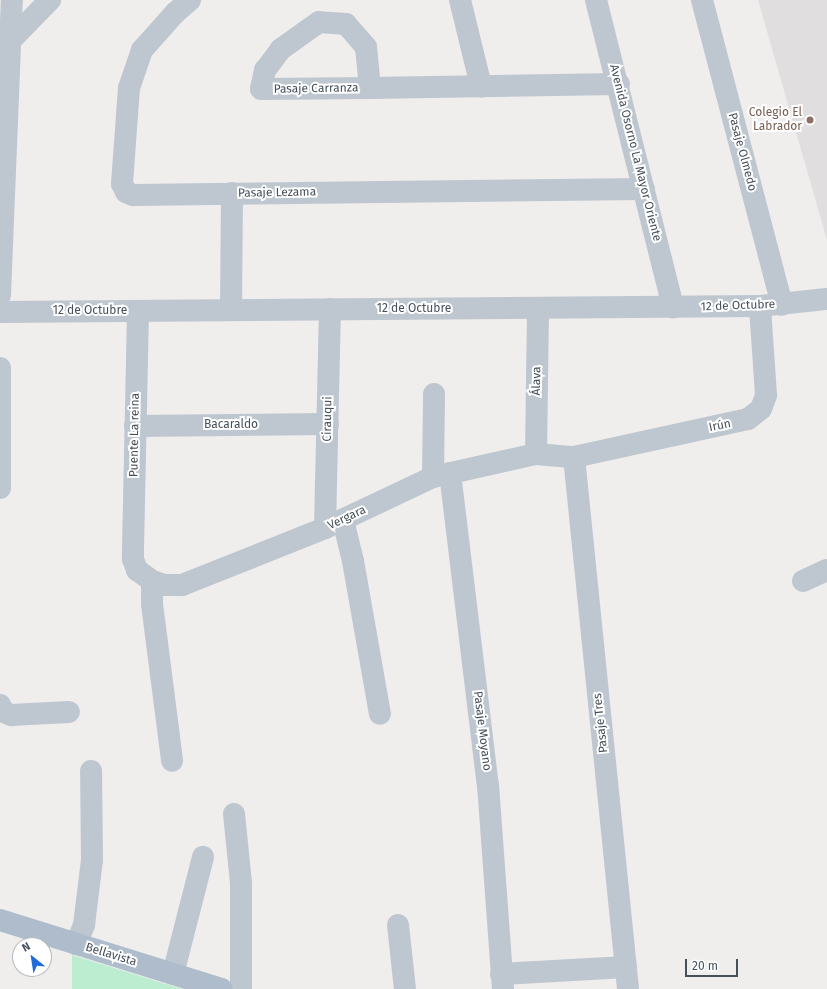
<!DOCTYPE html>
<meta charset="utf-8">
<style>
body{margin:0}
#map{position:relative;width:827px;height:989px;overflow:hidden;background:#f0eded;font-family:"Fira Sans",sans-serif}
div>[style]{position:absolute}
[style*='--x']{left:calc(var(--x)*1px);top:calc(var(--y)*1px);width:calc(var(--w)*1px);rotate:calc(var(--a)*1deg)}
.education>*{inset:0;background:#e1dedf}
.green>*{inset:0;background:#bdedd1}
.minor>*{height:22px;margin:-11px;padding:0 11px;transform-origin:11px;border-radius:11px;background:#bec7cf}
.major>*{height:22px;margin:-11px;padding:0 11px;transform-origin:11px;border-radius:11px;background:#aebccc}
.dots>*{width:11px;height:11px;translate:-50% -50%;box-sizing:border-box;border:2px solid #fff;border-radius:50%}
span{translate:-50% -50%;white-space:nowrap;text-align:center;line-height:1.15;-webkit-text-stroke:4px #fff;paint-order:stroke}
.street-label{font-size:12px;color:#46505a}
.education-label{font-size:12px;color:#785e54}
.right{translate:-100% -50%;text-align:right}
.north{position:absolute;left:12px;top:937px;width:40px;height:40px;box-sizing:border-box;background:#fff;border:1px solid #b5b9bd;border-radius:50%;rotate:330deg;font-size:11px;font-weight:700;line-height:16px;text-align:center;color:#46505a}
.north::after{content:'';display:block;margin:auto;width:14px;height:18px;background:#1f6bd8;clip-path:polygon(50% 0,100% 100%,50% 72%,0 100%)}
.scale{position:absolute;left:685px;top:959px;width:53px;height:18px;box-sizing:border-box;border:2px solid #46505a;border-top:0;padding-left:5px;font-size:12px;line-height:14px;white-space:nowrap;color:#46505a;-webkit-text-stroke:3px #fff;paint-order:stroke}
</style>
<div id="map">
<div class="education">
<div style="clip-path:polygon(758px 0,827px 0,827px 240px)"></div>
</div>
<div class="green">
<div style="clip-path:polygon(72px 955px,182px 989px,72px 989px)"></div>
</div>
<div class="minor">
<div style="--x:190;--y:0;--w:20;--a:139"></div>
<div style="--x:175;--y:13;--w:50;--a:131.7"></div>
<div style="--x:142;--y:50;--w:40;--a:108.9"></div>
<div style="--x:129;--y:88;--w:96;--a:94.2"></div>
<div style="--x:122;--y:184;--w:9;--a:63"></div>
<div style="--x:126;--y:192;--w:8;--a:23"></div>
<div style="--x:133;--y:195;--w:511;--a:-0.67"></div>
<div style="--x:460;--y:0;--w:89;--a:76.3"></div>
<div style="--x:596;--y:0;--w:317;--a:75.9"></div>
<div style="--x:702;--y:0;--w:315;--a:75.3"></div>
<div style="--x:7;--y:44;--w:62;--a:-45.7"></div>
<div style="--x:370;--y:88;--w:41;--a:-95.6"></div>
<div style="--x:366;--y:47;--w:30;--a:-131"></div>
<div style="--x:346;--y:24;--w:27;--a:-176"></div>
<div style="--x:319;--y:22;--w:47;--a:144.6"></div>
<div style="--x:281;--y:49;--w:26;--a:127"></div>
<div style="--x:265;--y:70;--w:19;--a:102"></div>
<div style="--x:261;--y:89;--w:109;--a:-0.5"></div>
<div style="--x:370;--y:88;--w:249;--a:-0.9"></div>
<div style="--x:0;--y:295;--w:295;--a:-87.7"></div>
<div style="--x:231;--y:310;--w:117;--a:-89.5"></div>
<div style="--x:138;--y:311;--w:248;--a:91.2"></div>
<div style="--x:133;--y:559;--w:12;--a:70"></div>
<div style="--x:137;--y:570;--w:19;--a:36"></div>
<div style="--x:152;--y:581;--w:13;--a:18"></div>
<div style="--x:164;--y:585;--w:18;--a:0"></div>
<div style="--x:182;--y:585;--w:154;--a:-21.7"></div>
<div style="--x:325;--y:528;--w:119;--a:-25.3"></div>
<div style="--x:433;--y:477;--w:106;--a:-12.6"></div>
<div style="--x:536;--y:454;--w:38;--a:5"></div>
<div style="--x:574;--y:457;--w:178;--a:-12.3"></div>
<div style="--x:748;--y:419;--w:16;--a:-38"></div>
<div style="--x:761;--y:409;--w:15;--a:-70"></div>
<div style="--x:766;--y:395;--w:89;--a:-93.9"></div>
<div style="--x:0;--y:312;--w:760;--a:-0.45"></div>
<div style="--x:760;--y:306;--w:67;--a:-6"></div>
<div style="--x:0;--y:368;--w:120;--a:90"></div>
<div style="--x:135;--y:426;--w:193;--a:-0.6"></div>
<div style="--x:536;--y:454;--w:146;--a:-89.2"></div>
<div style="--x:574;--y:457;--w:535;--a:84.2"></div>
<div style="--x:450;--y:473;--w:314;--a:83.1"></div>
<div style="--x:488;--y:785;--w:205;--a:85.8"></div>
<div style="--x:433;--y:477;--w:83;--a:-89.3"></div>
<div style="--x:343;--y:520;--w:42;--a:76.3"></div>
<div style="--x:353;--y:561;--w:155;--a:80"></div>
<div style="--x:325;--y:528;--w:219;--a:-88.7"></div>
<div style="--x:152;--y:581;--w:23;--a:90"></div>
<div style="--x:152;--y:604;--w:158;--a:82.7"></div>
<div style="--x:803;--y:581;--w:26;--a:-25"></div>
<div style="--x:0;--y:705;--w:8;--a:60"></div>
<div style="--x:4;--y:712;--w:8;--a:23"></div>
<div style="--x:11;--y:715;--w:58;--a:-3"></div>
<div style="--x:234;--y:814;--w:69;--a:84.2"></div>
<div style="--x:241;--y:883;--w:106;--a:90"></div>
<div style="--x:398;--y:925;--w:64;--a:83.8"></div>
<div style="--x:76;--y:944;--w:21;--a:-67"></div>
<div style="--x:84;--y:925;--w:65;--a:-83"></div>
<div style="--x:92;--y:860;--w:89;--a:-90.6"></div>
<div style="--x:173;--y:974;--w:121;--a:-75.6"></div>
<div style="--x:501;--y:974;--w:125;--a:-3.2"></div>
</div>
<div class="major">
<div style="--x:0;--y:920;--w:232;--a:17.3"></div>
</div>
<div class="dots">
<div style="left:810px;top:120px;background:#8d6e63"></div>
</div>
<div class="street-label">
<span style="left:316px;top:89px;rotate:-1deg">Pasaje Carranza</span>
<span style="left:742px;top:152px;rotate:75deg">Pasaje Olmedo</span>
<span style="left:635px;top:153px;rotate:76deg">Avenida Osorno La Mayor Oriente</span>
<span style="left:277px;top:193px;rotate:-1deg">Pasaje Lezama</span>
<span style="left:738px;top:306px;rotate:-2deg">12 de Octubre</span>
<span style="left:414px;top:309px">12 de Octubre</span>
<span style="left:90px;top:311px">12 de Octubre</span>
<span style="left:537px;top:381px;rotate:-89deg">Álava</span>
<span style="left:328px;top:419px;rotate:-89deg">Cirauqui</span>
<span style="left:231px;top:425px">Bacaraldo</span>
<span style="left:720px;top:426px;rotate:-12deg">Irún</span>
<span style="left:135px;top:435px;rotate:-89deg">Puente La reina</span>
<span style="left:347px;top:518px;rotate:-25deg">Vergara</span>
<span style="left:601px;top:723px;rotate:-96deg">Pasaje Tres</span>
<span style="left:482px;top:731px;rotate:83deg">Pasaje Moyano</span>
<span style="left:111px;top:955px;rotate:17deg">Bellavista</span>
</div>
<div class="education-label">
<span class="right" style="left:802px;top:120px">Colegio El<br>Labrador</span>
</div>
<div class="north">N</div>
<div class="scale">20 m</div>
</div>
